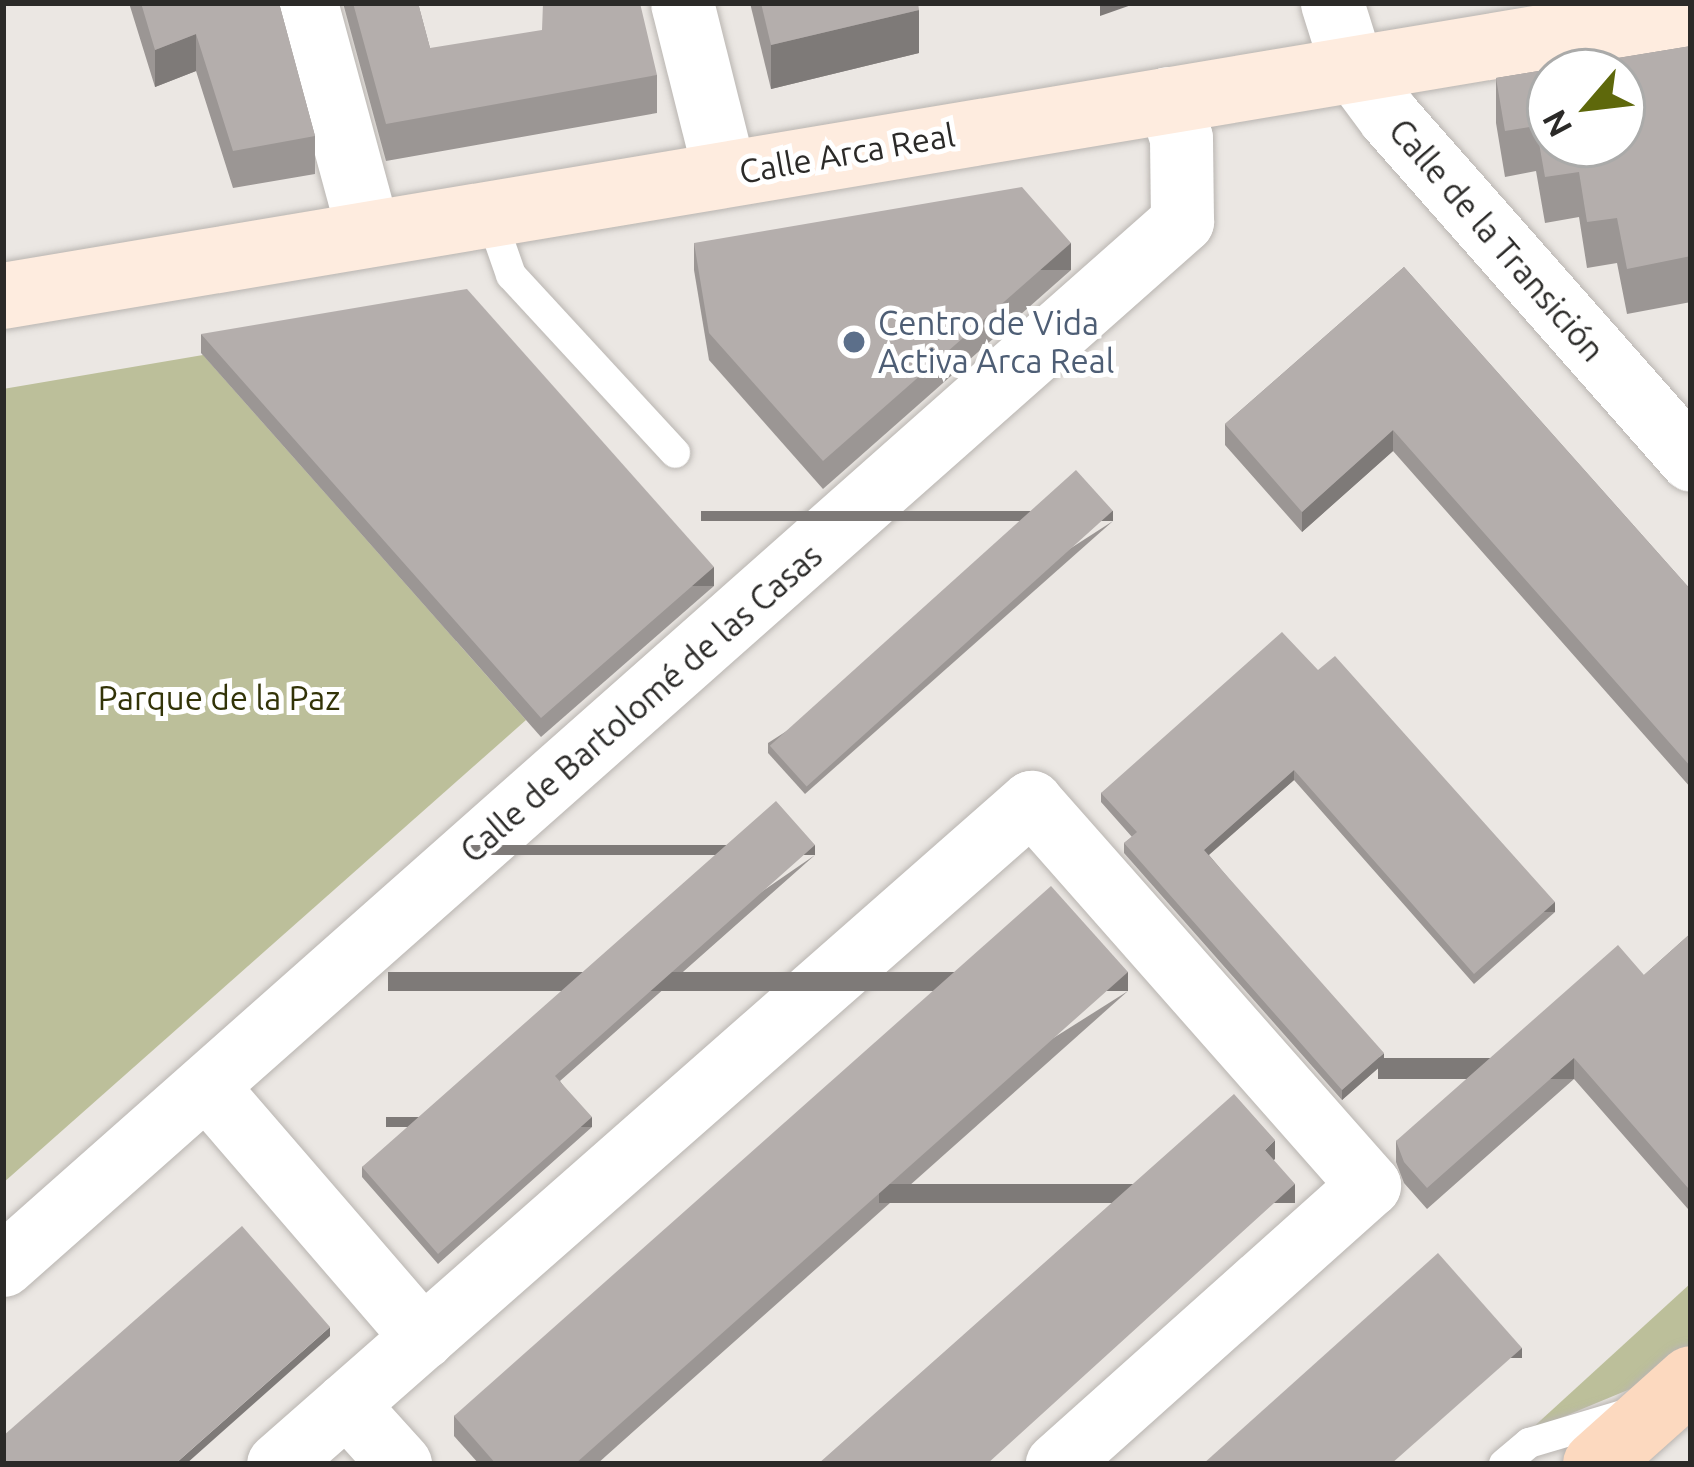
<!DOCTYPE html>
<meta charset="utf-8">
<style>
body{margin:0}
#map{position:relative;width:1694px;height:1467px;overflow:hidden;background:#ebe7e3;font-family:Ubuntu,sans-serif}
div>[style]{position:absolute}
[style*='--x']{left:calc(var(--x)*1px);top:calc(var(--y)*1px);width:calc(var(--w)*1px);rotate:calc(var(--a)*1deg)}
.green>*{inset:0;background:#bcbf9a}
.roads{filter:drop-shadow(0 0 3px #b9b5b1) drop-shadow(0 0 3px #b9b5b1)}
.lane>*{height:30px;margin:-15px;padding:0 15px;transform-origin:15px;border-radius:15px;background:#fff}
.street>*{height:63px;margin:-31.5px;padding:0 31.5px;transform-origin:31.5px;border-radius:31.5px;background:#fff}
.secondary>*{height:66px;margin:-33px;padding:0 33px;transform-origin:33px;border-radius:33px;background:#feecdf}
.primary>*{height:66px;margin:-33px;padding:0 33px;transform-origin:33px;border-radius:33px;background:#fcd9bf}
.wall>*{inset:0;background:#9b9694;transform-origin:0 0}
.shaded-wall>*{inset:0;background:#7e7a78;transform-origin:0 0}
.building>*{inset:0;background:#b4aeac;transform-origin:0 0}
.dots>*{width:33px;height:33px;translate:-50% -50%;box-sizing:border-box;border:6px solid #fff;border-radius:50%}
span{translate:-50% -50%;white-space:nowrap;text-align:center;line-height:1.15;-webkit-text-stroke:10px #fff;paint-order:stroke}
.street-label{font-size:33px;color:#2b2a28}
.service-label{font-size:33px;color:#4e5e75}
.left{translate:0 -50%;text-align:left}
.park-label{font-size:33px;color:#323307}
.frame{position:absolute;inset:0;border:6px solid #2b2a28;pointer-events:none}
.north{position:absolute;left:1526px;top:48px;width:120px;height:120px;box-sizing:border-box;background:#fff;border:3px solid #aaaaa9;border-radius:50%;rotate:242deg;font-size:33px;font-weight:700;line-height:48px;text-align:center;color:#2b2a28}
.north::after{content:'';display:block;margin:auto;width:42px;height:54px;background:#5e680b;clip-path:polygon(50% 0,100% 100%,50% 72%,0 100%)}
</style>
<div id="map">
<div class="green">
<div style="clip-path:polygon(203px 355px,526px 720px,3px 1183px,3px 389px)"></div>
<div style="clip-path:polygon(1691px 1283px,1691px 1344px,1652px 1380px,1529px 1431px)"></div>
</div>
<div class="roads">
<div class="lane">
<div style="--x:490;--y:215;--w:64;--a:70.7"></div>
<div style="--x:511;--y:275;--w:242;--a:47.3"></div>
<div style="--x:1504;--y:1464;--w:33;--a:-40"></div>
<div style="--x:1529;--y:1443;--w:101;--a:-16.6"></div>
</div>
<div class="street">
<div style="--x:306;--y:3;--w:240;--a:74.8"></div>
<div style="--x:682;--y:3;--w:176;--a:75.9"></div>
<div style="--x:1332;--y:3;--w:67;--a:72.6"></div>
<div style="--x:1352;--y:67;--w:62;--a:53.5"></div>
<div style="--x:1389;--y:117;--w:457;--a:48.6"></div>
<div style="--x:206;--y:1086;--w:332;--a:49.2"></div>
<div style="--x:3;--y:1265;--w:1575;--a:-41.52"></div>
<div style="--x:1182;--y:221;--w:83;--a:-90.7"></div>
<div style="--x:1181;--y:138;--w:42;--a:-108"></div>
<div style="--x:346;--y:1404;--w:81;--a:48"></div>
<div style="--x:278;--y:1464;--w:1003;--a:-41.32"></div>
<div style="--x:1031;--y:802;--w:511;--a:48.57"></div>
<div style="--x:1369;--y:1185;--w:419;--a:138.2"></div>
</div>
<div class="secondary">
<div style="--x:3;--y:296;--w:1712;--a:-9.52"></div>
</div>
<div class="primary">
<div style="--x:1596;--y:1464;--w:127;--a:-41.8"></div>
</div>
</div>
<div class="wall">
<div style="clip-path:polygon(129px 3px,279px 3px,315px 136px,315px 174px,233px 188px,196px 71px,155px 87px)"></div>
<div style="clip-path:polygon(343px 3px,418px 3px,430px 48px,657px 75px,657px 113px,386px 161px)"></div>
<div style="clip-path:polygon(750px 3px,918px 3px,919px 53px,771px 89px)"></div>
<div style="clip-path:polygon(1691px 46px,1691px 302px,1627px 314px,1617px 263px,1587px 268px,1579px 217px,1545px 223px,1536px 171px,1505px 177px,1496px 123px,1496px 78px)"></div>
<div style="clip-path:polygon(694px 243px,1071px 270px,823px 489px,709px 360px,694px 270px)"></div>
<div style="clip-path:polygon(1404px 267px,1691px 590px,1691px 788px,1393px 451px,1302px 532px,1225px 445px,1225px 424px)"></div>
<div style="clip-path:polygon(201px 334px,714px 586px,541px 737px,201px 353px)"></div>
<div style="left:1691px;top:337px;width:49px;height:2px;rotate:90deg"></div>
<div style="clip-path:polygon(1113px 521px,805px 794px,768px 753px,768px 743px)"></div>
<div style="clip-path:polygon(1318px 670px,1555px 912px,1474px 984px,1294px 780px,1209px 855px,1384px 1063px,1342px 1100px,1124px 853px,1124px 843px,1132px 837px,1101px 802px,1101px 793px)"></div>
<div style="clip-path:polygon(815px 855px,560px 1081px,592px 1127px,438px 1264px,362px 1177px,362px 1167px)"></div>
<div style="clip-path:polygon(1691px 933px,1691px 1207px,1688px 1209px,1574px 1079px,1427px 1209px,1404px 1183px,1396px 1162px,1396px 1141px,1644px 975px)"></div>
<div style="clip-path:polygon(1128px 991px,597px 1464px,479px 1464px,454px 1436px,454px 1416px)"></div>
</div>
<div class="shaded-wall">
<div style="clip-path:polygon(1100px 3px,1137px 3px,1100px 16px)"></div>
<div style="clip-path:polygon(919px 10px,919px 53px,771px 89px,771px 45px)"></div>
<div style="clip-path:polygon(196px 34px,196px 71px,155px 87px,155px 50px)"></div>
<div style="left:1071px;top:243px;width:27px;height:330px;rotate:90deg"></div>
<div style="clip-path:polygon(1393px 430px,1393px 451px,1302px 532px,1302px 512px)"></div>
<div style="left:1113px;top:511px;width:10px;height:412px;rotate:90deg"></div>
<div style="left:714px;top:567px;width:19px;height:230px;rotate:90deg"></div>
<div style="clip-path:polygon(1294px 770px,1294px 780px,1204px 859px,1204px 850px)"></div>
<div style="left:815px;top:845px;width:10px;height:348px;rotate:90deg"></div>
<div style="left:1555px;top:902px;width:10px;height:108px;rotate:90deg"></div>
<div style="left:1128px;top:972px;width:19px;height:740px;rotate:90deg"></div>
<div style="clip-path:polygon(1384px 1053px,1384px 1063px,1342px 1100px,1342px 1090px)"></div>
<div style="left:1574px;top:1058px;width:21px;height:196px;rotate:90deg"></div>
<div style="left:592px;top:1117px;width:10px;height:206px;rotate:90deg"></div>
<div style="clip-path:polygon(1275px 1140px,1275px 1159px,1265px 1169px,1265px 1150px)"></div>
<div style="left:1295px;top:1184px;width:19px;height:416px;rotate:90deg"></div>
<div style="clip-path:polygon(1691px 1186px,1691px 1207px,1688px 1209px,1688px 1188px)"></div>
<div style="clip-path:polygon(330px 1327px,330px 1336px,186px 1464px,175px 1464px)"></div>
<div style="left:1522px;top:1348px;width:10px;height:175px;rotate:90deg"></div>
</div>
<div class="building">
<div style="clip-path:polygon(141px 3px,279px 3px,315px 136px,233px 151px,196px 34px,155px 50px)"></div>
<div style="clip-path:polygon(353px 3px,418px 3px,430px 48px,542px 30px,543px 3px,640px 3px,657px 75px,386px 124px)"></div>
<div style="clip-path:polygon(761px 3px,918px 3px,919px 10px,771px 45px)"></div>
<div style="clip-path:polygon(evenodd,1691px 46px,1691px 256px,1627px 269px,1617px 218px,1587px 222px,1579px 172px,1545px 177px,1536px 126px,1505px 131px,1496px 78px,1691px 46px,1550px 72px,1622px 72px,1622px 144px,1550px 144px,1550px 72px)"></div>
<div style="clip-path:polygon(1022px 187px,1071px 243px,823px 461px,709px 333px,694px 243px)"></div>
<div style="clip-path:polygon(1404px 267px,1691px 590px,1691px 767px,1393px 430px,1302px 512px,1225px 424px)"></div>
<div style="clip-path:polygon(467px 289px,714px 567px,541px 718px,201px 334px)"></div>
<div style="left:1076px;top:470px;width:55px;height:412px;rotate:48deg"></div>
<div style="clip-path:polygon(1282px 632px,1318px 670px,1335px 656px,1555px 902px,1474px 974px,1294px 770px,1204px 850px,1384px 1053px,1342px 1090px,1124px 843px,1137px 832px,1101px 793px)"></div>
<div style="clip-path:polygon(776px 801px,815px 845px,555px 1076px,592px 1117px,438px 1254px,362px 1167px)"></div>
<div style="clip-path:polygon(1051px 886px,1128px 972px,575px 1464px,496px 1464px,454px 1416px)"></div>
<div style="clip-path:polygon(1691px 933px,1691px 1186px,1688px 1188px,1574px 1058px,1427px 1188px,1404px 1162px,1396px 1141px,1618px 945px,1644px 975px)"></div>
<div style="clip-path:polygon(1234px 1094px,1275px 1140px,1265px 1150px,1295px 1184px,987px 1464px,818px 1464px)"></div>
<div style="clip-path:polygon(242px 1226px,330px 1327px,175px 1464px,3px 1464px,3px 1436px)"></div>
<div style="clip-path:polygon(1438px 1253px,1522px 1348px,1391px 1464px,1203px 1464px)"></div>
</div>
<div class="dots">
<div style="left:854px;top:342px;background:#5c6f8a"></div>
</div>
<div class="street-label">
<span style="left:847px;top:153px;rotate:-10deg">Calle Arca Real</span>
<span style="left:1497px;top:240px;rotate:49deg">Calle de la Transición</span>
<span style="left:641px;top:703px;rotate:-41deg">Calle de Bartolomé de las Casas</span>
</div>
<div class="service-label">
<span class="left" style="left:878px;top:342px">Centro de Vida<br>Activa Arca Real</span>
</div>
<div class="park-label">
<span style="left:219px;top:698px">Parque de la Paz</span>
</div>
<div class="frame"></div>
<div class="north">N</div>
</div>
